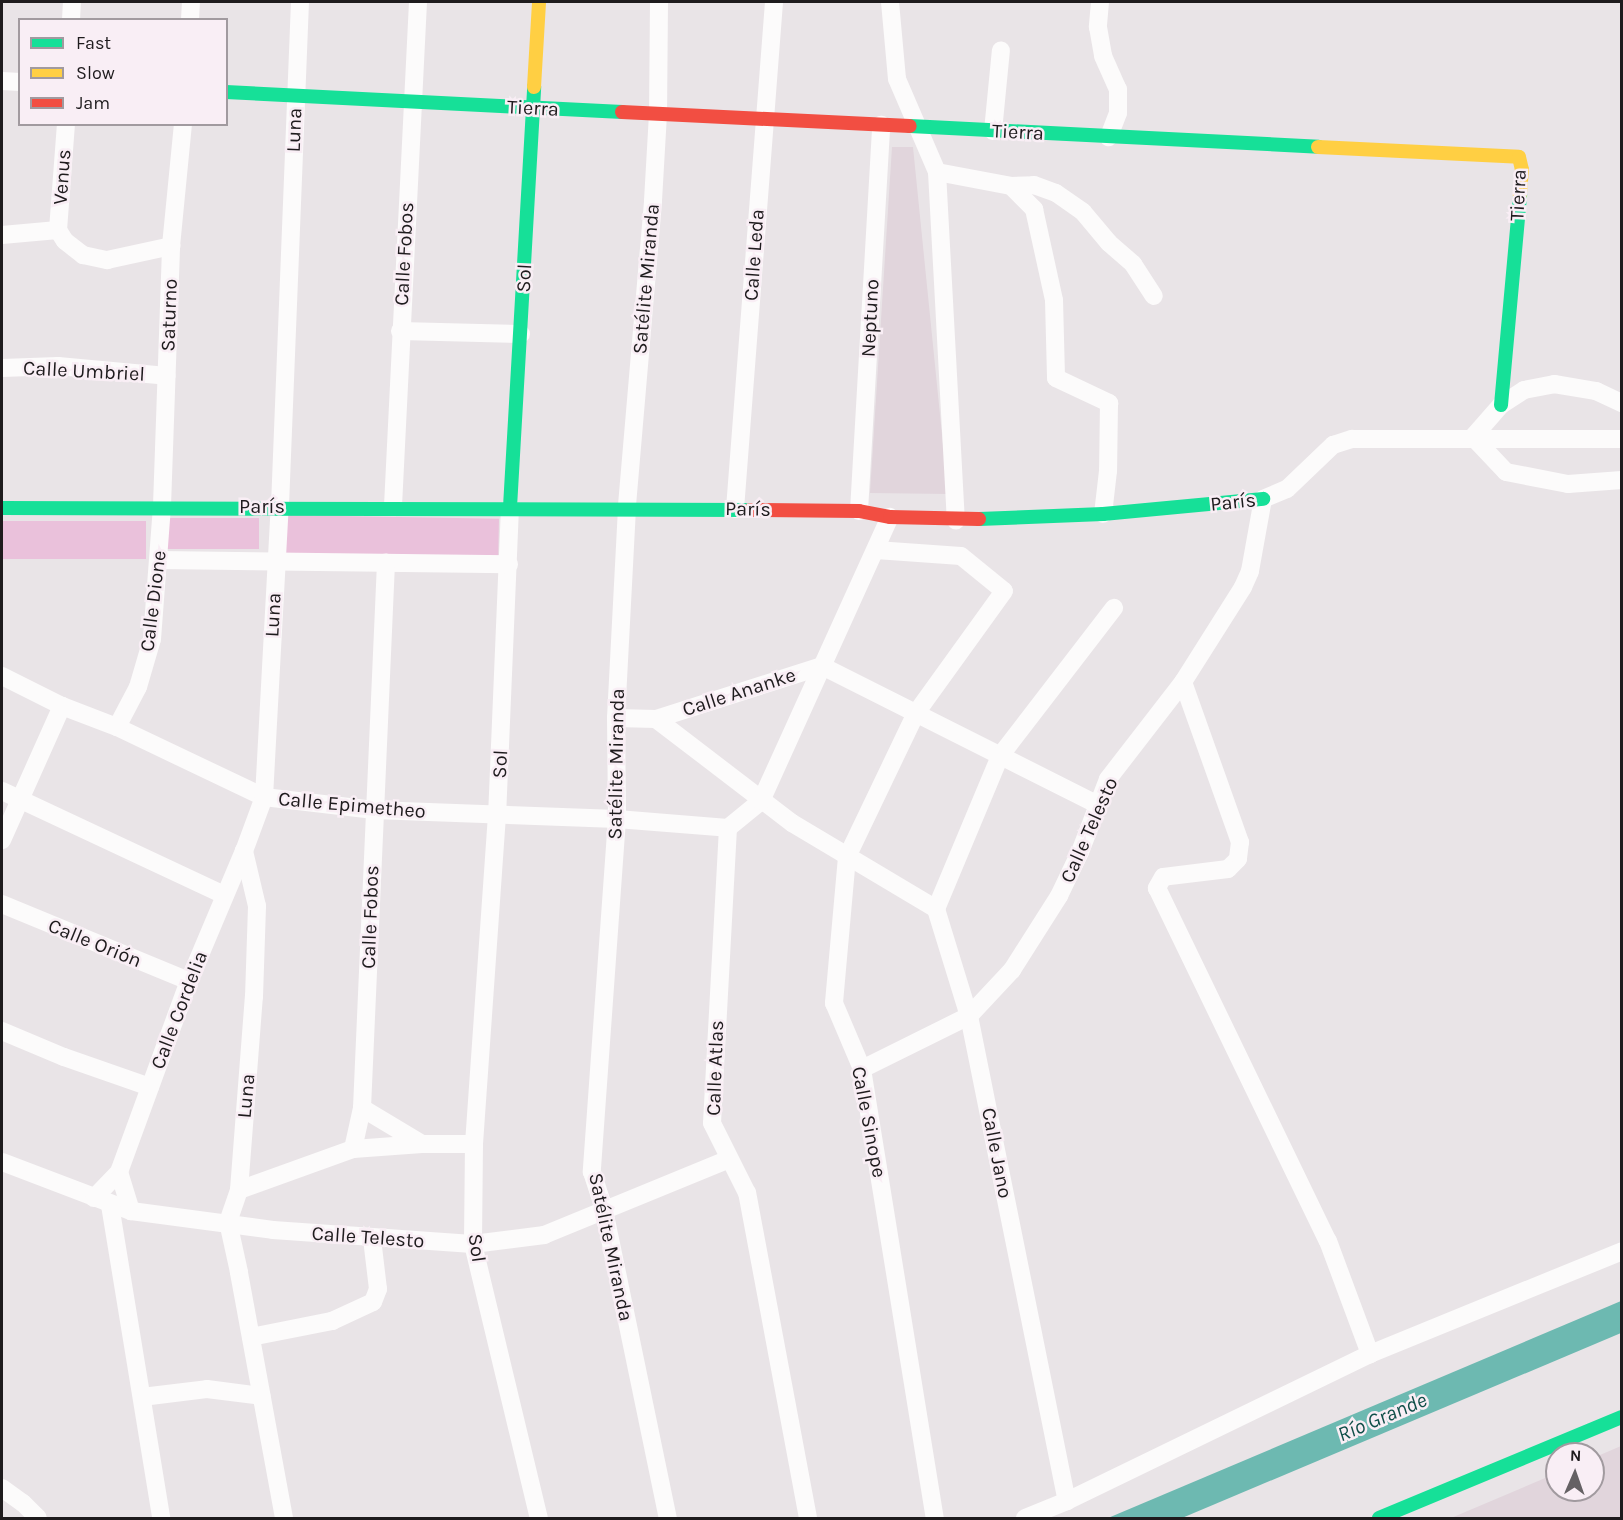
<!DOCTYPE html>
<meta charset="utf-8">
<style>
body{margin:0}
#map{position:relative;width:1623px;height:1520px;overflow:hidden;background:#e9e4e7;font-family:Karla,sans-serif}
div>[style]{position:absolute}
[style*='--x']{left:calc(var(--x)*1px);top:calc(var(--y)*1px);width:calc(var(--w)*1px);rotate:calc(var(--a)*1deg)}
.built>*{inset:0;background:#e1d5dc}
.green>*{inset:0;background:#eac1db;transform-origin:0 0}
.water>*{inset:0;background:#6db9b1}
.street>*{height:18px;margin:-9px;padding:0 9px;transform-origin:9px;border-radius:9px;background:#fcfbfb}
.fast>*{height:14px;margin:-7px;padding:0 7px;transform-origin:7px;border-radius:7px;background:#16e098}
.slow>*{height:14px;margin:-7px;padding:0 7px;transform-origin:7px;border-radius:7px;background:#ffcf43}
.jam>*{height:14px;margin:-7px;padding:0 7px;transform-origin:7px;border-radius:7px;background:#f24e42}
span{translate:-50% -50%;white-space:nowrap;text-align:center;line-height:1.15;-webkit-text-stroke:5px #f9eef5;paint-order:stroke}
.street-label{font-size:20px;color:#1e1b1d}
.water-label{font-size:21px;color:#104f49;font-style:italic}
.frame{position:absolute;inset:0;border:3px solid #1e1b1d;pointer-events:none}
.legend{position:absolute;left:18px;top:18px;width:210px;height:108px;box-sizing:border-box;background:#f9eef5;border:2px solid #a19a9f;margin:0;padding:8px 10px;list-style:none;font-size:18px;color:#1e1b1d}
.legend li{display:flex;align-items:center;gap:12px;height:30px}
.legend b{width:30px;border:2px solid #a19a9f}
.north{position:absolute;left:1545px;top:1442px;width:60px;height:60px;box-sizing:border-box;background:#f9eef5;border:2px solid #a19a9f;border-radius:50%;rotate:2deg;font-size:16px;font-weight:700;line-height:24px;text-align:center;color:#1e1b1d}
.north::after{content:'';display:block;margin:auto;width:21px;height:27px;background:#656164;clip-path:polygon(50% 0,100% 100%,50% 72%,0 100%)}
</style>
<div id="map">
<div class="built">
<div style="clip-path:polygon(892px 147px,913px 147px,948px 494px,870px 493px)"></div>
<div style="clip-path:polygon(1621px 1446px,1621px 1518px,1451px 1518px,1557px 1473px,1557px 1490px,1593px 1490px,1593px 1458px)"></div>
</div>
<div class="green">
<div style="left:284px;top:515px;width:215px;height:40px;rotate:1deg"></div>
<div style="left:166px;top:518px;width:93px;height:31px"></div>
<div style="left:146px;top:521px;width:38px;height:144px;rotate:90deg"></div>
</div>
<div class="water">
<div style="clip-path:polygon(1621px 1301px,1621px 1333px,1182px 1518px,1108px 1518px)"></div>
</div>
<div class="street">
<div style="--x:659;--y:2;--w:112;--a:90.5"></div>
<div style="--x:658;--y:114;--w:88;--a:93.3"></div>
<div style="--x:653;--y:202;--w:307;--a:94.9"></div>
<div style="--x:627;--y:508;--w:210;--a:93"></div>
<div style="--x:616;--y:718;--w:101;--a:89.4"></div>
<div style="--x:617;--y:819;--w:354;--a:94.1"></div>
<div style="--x:592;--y:1172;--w:40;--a:72"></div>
<div style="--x:604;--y:1210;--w:315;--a:78.3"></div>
<div style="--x:890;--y:2;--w:77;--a:84.8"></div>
<div style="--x:897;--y:79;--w:101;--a:66.7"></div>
<div style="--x:937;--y:172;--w:349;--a:86.9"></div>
<div style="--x:1100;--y:2;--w:25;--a:95"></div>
<div style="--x:1098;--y:27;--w:29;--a:80"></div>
<div style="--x:1103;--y:56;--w:36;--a:66"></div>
<div style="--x:1118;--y:89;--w:24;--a:90"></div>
<div style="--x:1118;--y:113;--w:26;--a:111"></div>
<div style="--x:71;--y:20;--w:18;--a:-87"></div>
<div style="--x:190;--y:20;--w:18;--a:-87"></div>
<div style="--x:2;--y:81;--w:18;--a:3"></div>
<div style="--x:993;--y:131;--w:81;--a:-84.4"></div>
<div style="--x:937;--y:172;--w:75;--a:10.7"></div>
<div style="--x:1011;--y:186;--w:33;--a:45"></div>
<div style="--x:1034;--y:209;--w:93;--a:77.6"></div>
<div style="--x:1054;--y:300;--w:78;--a:88.5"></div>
<div style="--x:1056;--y:378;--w:59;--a:25.3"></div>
<div style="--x:1109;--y:403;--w:68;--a:90.8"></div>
<div style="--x:1108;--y:471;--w:43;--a:96.6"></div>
<div style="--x:1011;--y:186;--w:23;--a:-2"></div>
<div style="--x:1034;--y:185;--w:23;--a:20"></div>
<div style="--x:1056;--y:193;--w:33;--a:35"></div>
<div style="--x:1083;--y:212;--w:40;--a:50"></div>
<div style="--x:1109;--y:243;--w:32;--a:41"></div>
<div style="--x:1133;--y:264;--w:38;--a:57"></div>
<div style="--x:58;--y:230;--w:13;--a:58"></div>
<div style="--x:65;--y:241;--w:23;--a:38"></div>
<div style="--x:83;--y:255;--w:25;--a:12"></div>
<div style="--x:107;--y:260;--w:66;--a:-12.3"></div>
<div style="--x:58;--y:230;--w:106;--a:-85.7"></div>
<div style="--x:2;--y:235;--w:56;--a:-5.1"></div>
<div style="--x:400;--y:331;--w:121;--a:1.4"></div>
<div style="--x:2;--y:368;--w:56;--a:-2"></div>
<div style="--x:58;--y:366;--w:109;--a:5.2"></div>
<div style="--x:1473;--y:437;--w:43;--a:-48.8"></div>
<div style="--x:1501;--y:405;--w:27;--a:-33"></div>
<div style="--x:1524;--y:390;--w:31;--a:-11"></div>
<div style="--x:1554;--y:384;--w:43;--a:9.5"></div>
<div style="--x:1596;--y:391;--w:29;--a:25"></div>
<div style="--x:1473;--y:437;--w:48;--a:46.7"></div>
<div style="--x:1506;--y:472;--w:63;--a:11"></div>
<div style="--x:1568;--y:484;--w:54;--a:-4.2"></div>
<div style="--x:393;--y:506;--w:505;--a:-87.16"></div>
<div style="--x:510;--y:507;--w:308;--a:92.4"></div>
<div style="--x:497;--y:815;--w:330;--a:94"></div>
<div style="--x:474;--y:1144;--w:100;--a:90.6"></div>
<div style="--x:473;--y:1244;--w:282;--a:76.5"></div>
<div style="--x:735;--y:509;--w:508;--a:-85.6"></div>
<div style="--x:859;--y:511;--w:387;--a:-86.7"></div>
<div style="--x:876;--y:550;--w:85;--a:4"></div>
<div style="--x:961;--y:556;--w:55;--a:39.1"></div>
<div style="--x:1004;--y:591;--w:150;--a:125.8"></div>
<div style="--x:916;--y:713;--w:160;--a:115.6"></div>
<div style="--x:847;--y:857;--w:147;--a:95.1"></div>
<div style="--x:834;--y:1003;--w:72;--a:67"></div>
<div style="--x:862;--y:1069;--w:455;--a:80.8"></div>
<div style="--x:159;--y:560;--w:350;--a:0.7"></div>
<div style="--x:2;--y:676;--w:67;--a:26.6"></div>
<div style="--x:62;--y:706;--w:59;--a:20.9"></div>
<div style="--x:117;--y:727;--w:163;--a:25.5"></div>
<div style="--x:264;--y:797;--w:111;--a:6.7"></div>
<div style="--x:374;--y:810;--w:243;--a:2.1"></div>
<div style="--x:617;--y:819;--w:111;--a:4.6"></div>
<div style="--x:1183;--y:682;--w:170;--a:70.4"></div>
<div style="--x:1240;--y:842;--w:17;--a:97"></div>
<div style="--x:1238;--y:859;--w:14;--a:135"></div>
<div style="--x:1228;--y:869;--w:65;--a:173"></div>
<div style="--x:1163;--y:877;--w:13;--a:119"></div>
<div style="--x:1157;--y:888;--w:392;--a:64.2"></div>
<div style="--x:1328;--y:1241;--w:121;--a:69.6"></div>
<div style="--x:616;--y:718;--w:40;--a:1.4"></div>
<div style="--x:656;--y:719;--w:171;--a:37.4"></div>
<div style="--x:792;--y:823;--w:168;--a:30.8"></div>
<div style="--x:936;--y:909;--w:112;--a:72.9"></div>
<div style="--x:969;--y:1016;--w:495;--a:78.6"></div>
<div style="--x:656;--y:719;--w:174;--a:-17.7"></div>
<div style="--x:822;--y:666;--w:307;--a:26.7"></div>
<div style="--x:117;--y:727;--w:45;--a:-62.3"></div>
<div style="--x:138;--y:687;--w:50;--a:-73.7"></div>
<div style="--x:152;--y:639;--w:133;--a:-85.7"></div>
<div style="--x:162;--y:506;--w:260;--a:-88"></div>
<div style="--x:171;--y:246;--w:123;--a:-84.4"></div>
<div style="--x:2;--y:791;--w:245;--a:25.1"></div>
<div style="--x:2;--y:840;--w:147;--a:-65.9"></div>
<div style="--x:2;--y:904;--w:202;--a:22.4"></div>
<div style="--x:936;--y:909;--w:166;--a:-67.3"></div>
<div style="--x:1000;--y:756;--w:187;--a:-52.4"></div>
<div style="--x:2;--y:1031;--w:67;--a:22.8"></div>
<div style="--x:64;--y:1057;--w:91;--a:19.2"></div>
<div style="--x:862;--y:1069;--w:119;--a:-26.4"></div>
<div style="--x:969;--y:1016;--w:63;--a:-46.9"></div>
<div style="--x:1012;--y:970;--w:88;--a:-57.6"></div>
<div style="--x:1059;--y:896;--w:49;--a:-64.5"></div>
<div style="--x:1080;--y:852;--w:78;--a:-69"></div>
<div style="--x:1108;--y:779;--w:123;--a:-52.3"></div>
<div style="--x:1183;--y:682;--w:112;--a:-57.7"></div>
<div style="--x:1243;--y:587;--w:17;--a:-66"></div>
<div style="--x:1250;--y:571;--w:73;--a:-79.8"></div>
<div style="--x:1263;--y:499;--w:26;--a:-23"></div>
<div style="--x:1287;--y:489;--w:64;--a:-43.7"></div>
<div style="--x:1333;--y:445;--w:20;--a:-18"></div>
<div style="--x:1352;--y:439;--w:270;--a:0"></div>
<div style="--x:362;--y:1108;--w:70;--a:31"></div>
<div style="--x:353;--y:1149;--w:42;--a:-77.6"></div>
<div style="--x:362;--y:1108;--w:546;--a:-87.48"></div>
<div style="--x:2;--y:1162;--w:138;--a:20.8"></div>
<div style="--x:131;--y:1211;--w:143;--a:7.6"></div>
<div style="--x:273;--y:1230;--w:200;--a:4"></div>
<div style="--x:473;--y:1244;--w:72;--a:-7.2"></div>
<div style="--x:544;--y:1235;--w:200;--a:-22.3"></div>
<div style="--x:119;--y:1172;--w:41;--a:72.9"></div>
<div style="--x:239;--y:1190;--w:121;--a:-19.8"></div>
<div style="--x:353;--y:1149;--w:69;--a:-4.1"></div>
<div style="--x:422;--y:1144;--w:52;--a:0"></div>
<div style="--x:94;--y:1198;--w:36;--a:-46"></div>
<div style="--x:119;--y:1172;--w:203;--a:-69.9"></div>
<div style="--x:189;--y:981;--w:141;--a:-67.1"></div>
<div style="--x:110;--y:1205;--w:317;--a:80.7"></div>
<div style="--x:251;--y:1337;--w:83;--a:-11.2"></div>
<div style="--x:332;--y:1321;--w:45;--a:-24.9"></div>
<div style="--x:373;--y:1302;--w:14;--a:-69"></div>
<div style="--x:378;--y:1289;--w:50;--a:-96.8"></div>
<div style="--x:142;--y:1397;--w:65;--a:-7"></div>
<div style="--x:207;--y:1389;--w:55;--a:7.3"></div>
<div style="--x:2;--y:1488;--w:26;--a:36"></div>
<div style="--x:23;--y:1503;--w:21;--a:45"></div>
<div style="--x:284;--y:1518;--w:250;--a:-100.4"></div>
<div style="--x:239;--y:1272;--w:51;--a:-102.4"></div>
<div style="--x:228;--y:1222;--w:34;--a:-71"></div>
<div style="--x:239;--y:1190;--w:194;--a:-85.6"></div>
<div style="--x:254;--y:997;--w:91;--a:-88.1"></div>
<div style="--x:257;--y:906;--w:57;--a:-103.3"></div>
<div style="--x:244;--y:851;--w:58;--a:-69.7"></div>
<div style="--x:264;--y:797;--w:291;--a:-86.9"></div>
<div style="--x:280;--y:506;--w:504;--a:-87.73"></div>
<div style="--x:808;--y:1518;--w:331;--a:-100.6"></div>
<div style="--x:747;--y:1193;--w:78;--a:-116.6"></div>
<div style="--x:712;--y:1123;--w:295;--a:-86.9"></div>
<div style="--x:728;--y:828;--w:43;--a:-39.3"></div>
<div style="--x:761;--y:801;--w:312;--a:-65.6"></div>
<div style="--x:1025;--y:1518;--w:45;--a:-22"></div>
<div style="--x:1067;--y:1501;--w:337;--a:-25.9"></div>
<div style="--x:1370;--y:1354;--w:272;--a:-22.2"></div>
</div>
<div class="fast">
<div style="--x:226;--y:92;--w:397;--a:2.9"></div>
<div style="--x:910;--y:126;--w:409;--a:2.9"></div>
<div style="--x:1501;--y:405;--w:211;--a:-84.8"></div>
<div style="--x:510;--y:507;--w:421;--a:-86.7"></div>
<div style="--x:2;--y:508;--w:748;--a:0.15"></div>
<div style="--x:979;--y:519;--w:124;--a:-2.3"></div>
<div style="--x:1103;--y:514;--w:161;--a:-5.4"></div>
<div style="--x:1379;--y:1518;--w:263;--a:-22.6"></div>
</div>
<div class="slow">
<div style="--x:534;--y:87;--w:85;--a:-86.6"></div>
<div style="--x:1318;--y:147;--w:201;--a:2.8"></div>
<div style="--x:1519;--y:157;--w:13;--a:77"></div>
<div style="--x:1522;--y:170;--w:25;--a:95"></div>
</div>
<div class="jam">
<div style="--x:622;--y:112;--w:288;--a:2.8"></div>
<div style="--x:750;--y:510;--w:109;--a:0.5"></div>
<div style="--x:859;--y:511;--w:32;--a:11"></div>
<div style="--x:890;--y:517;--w:89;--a:1.3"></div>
</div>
<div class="street-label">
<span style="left:533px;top:108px;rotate:3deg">Tierra</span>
<span style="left:294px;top:130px;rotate:-88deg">Luna</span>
<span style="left:1018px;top:132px;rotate:3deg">Tierra</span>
<span style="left:62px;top:177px;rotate:-86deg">Venus</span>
<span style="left:1518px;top:195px;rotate:-87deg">Tierra</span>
<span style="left:404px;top:254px;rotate:-87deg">Calle Fobos</span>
<span style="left:754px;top:255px;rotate:-86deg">Calle Leda</span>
<span style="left:524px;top:278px;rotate:-87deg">Sol</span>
<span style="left:646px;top:279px;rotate:-85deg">Satélite Miranda</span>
<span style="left:169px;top:315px;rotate:-88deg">Saturno</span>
<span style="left:870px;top:318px;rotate:-87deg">Neptuno</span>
<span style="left:84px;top:371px;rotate:3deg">Calle Umbriel</span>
<span style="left:1233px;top:502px;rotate:-6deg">París</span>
<span style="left:262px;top:506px">París</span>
<span style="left:748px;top:509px;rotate:1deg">París</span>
<span style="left:153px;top:601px;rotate:-83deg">Calle Dione</span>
<span style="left:273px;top:615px;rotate:-87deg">Luna</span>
<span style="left:739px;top:692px;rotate:-18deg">Calle Ananke</span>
<span style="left:500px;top:764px;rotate:-87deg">Sol</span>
<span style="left:616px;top:764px;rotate:-89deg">Satélite Miranda</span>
<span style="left:352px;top:805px;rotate:5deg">Calle Epimetheo</span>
<span style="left:1089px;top:830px;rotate:-66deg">Calle Telesto</span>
<span style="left:370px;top:917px;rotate:-88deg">Calle Fobos</span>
<span style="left:95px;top:943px;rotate:22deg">Calle Orión</span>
<span style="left:179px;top:1010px;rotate:-69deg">Calle Cordelia</span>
<span style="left:715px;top:1068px;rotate:-88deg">Calle Atlas</span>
<span style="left:246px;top:1096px;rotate:-85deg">Luna</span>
<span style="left:869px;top:1122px;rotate:79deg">Calle Sinope</span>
<span style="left:997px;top:1153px;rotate:79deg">Calle Jano</span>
<span style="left:368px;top:1237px;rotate:4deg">Calle Telesto</span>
<span style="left:611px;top:1247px;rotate:78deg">Satélite Miranda</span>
<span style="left:477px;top:1248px;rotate:82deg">Sol</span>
</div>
<div class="water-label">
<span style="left:1382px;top:1417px;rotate:-23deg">Río Grande</span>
</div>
<div class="frame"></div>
<ul class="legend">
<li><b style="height:8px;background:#16e098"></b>Fast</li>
<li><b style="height:8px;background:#ffcf43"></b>Slow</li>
<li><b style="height:8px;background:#f24e42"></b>Jam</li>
</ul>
<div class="north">N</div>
</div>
